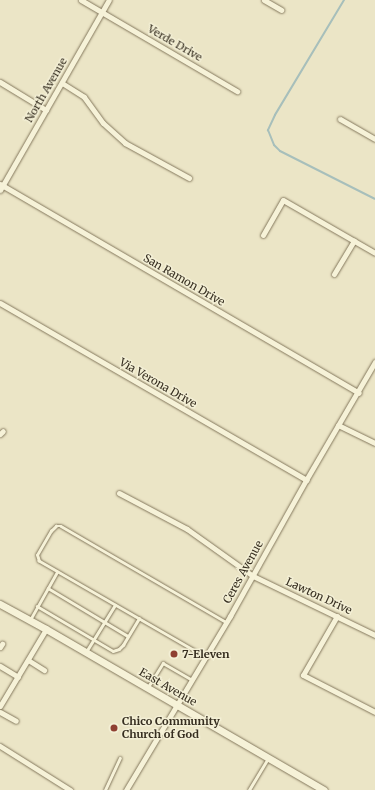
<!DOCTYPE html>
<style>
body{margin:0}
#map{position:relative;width:375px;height:790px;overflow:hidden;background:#ebe5c6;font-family:Merriweather,serif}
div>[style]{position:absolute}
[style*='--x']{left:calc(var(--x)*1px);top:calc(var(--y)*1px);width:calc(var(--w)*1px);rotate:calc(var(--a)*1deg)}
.stream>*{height:2px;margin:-1px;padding:0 1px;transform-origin:1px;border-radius:1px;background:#a7bfbb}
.roads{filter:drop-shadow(0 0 1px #84785d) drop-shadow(0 0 1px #84785d)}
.service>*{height:2.5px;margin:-1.25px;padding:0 1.25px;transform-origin:1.25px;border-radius:1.25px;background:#f6f2d8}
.minor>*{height:5px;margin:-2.5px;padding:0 2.5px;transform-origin:2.5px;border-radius:2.5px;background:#f6f2d8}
.secondary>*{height:7px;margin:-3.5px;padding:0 3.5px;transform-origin:3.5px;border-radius:3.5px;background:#f6f2d8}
.dots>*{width:11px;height:11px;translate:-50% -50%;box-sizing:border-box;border:2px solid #f3efd5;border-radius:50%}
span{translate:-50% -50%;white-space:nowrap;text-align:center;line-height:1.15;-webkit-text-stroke:3px #f3efd5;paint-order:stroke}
.street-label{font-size:11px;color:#362e20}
.poi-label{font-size:11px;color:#362e20;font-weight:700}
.left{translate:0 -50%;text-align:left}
</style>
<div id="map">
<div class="stream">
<div style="--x:344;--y:0;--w:134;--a:121"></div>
<div style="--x:275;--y:115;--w:17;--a:115"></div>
<div style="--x:268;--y:130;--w:16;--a:68"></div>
<div style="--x:274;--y:145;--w:8;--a:45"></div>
<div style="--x:280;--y:151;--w:106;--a:26.8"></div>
</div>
<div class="roads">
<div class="service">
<div style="--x:48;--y:588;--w:93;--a:31"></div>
<div style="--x:37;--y:606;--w:88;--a:30.6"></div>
<div style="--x:113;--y:651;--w:6;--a:-18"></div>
<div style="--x:119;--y:649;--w:6;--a:-45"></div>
<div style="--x:123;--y:645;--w:31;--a:-59"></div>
<div style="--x:30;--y:620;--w:55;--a:-60.6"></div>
<div style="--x:86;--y:652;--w:55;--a:-58.3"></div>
<div style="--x:205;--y:657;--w:192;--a:-150"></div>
<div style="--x:39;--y:561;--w:6;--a:-108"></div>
<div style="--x:37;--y:555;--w:28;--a:-60"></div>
<div style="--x:51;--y:531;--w:7;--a:-45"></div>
<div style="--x:56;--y:526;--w:5;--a:0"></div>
<div style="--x:61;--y:526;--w:191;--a:30.2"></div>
<div style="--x:148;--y:687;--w:28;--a:-58"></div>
<div style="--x:163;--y:663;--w:32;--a:30"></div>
<div style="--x:105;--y:790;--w:35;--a:-65"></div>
<div style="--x:249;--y:790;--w:37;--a:-59"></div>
</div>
<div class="minor">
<div style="--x:81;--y:0;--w:181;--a:30.3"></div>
<div style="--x:264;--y:0;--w:20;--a:30"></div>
<div style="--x:0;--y:82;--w:54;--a:31.3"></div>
<div style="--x:62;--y:83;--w:26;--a:32"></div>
<div style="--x:84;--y:97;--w:32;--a:54"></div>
<div style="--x:103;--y:123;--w:30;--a:42"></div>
<div style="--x:125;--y:143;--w:73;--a:28.7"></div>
<div style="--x:340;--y:119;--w:40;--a:29.7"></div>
<div style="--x:0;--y:184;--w:415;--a:30.2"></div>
<div style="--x:0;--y:190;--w:219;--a:-60.2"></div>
<div style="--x:263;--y:235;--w:40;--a:-60.3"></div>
<div style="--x:283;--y:200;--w:106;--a:29.9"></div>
<div style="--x:334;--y:274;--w:39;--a:-59"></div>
<div style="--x:0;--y:303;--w:354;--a:30"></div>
<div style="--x:338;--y:425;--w:41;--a:25.9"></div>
<div style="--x:0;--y:434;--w:4;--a:-45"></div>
<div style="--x:119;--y:493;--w:77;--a:27.9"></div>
<div style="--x:187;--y:529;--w:81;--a:35.5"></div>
<div style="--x:253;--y:576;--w:136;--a:25.8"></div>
<div style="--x:337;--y:616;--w:68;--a:120"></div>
<div style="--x:303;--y:675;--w:81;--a:27.2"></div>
<div style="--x:0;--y:647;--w:4;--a:-56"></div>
<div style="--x:28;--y:660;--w:19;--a:32"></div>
<div style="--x:0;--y:666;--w:21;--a:31"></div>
<div style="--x:0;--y:706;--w:90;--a:-59.1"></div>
<div style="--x:0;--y:712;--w:18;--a:29"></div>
<div style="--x:0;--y:746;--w:83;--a:32.2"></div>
<div style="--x:126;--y:790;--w:203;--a:-59.1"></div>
<div style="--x:230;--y:616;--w:156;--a:-60.8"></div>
<div style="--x:306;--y:480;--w:137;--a:-59.7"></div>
</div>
<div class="secondary">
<div style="--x:0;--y:604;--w:52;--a:28.5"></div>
<div style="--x:46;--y:629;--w:321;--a:30.1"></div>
</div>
</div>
<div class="dots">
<div style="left:174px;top:654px;background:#8f4032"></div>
<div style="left:114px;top:728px;background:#8f4032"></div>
</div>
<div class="street-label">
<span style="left:175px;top:43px;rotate:30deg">Verde Drive</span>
<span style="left:46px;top:90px;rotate:-60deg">North Avenue</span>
<span style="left:184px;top:280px;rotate:30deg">San Ramon Drive</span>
<span style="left:158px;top:383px;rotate:30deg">Via Verona Drive</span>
<span style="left:243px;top:572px;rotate:-61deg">Ceres Avenue</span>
<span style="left:319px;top:596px;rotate:25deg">Lawton Drive</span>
<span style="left:168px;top:687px;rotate:30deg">East Avenue</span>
</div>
<div class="poi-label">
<span class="left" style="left:182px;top:654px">7-Eleven</span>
<span class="left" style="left:122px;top:728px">Chico Community<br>Church of God</span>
</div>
</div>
